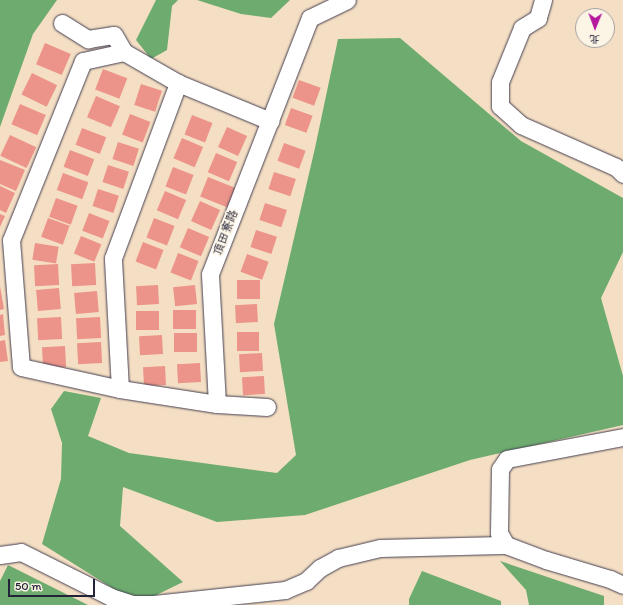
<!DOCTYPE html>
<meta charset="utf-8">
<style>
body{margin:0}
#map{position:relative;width:623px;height:605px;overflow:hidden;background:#f5dfc4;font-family:Itim,"LXGW WenKai TC",sans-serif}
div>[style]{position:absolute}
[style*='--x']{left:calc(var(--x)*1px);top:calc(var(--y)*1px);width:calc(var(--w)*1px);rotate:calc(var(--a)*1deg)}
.forest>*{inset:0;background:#6dac6e}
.building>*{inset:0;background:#ec9489;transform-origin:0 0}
.roads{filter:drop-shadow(0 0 1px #423e50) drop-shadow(0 0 1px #423e50)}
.minor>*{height:17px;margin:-8.5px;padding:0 8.5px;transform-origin:8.5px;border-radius:8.5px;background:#fff}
span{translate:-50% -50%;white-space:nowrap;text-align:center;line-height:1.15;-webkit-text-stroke:3.5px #fcf5e5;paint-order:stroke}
.street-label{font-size:12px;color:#22223b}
.north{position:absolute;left:575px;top:8px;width:40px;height:40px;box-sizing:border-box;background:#fcf5e5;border:1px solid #a5a1a1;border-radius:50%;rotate:181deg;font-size:11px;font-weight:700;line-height:16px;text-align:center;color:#22223b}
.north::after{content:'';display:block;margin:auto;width:14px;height:18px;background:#b5179e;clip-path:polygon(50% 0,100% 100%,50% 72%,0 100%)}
.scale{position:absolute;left:8px;top:579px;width:87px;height:18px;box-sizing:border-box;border:2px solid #22223b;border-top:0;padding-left:5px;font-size:12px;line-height:14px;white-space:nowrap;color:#22223b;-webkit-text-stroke:3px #fcf5e5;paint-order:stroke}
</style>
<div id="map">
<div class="forest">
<div style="clip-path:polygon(0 0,57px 0,33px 34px,0 127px)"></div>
<div style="clip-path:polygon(156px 0,178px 0,172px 6px,167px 50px,151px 59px,136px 40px)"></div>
<div style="clip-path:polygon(197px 0,290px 0,271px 18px,241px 14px)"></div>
<div style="clip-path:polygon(400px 38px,521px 141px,623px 198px,623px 252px,601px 298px,623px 376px,623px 425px,470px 460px,305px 515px,217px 522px,123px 487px,120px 526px,183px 582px,138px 604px,42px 544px,61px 479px,62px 443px,51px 409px,64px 391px,101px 398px,88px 436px,129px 453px,277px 473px,296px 455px,274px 324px,315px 148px,338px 39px)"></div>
<div style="clip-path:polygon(500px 561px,604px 596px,604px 605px,529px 605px,526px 590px)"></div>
<div style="clip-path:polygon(8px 565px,88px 605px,0 605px,0 581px)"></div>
<div style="clip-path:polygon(422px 571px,501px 601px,501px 605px,409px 605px,409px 599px)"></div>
</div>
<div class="building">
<div style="left:45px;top:43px;width:28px;height:23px;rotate:23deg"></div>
<div style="left:103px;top:69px;width:26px;height:22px;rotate:21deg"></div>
<div style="left:32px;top:73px;width:28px;height:24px;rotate:26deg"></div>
<div style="left:299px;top:80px;width:23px;height:19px;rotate:20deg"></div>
<div style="left:141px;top:84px;width:22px;height:22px;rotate:18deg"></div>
<div style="left:96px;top:96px;width:26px;height:23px;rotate:23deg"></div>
<div style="left:20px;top:104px;width:28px;height:22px;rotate:23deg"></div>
<div style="left:291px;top:108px;width:23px;height:18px;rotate:20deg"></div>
<div style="left:130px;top:114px;width:22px;height:22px;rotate:21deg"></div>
<div style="left:192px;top:115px;width:22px;height:21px;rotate:21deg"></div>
<div style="left:227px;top:127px;width:22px;height:22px;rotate:24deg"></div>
<div style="left:82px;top:128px;width:26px;height:18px;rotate:21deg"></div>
<div style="left:10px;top:135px;width:29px;height:23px;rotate:25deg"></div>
<div style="left:182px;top:138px;width:23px;height:22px;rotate:23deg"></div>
<div style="left:118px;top:142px;width:22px;height:18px;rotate:18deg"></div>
<div style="left:284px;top:143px;width:23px;height:19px;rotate:20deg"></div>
<div style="left:70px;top:150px;width:26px;height:18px;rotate:21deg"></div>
<div style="left:216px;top:153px;width:23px;height:21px;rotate:23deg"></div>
<div style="clip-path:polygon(0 160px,25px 170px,16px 191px,0 184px)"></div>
<div style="left:108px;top:165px;width:22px;height:18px;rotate:18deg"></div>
<div style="left:173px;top:167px;width:22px;height:21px;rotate:21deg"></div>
<div style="left:274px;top:172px;width:23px;height:18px;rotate:18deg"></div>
<div style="left:63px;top:173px;width:27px;height:18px;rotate:20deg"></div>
<div style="left:208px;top:177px;width:31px;height:21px;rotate:22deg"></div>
<div style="clip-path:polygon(0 186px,15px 193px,6px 213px,0 210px)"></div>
<div style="left:98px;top:189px;width:22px;height:18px;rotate:18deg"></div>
<div style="left:165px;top:191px;width:23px;height:21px;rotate:23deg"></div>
<div style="left:56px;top:198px;width:23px;height:20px;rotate:20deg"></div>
<div style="left:200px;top:201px;width:22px;height:22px;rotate:24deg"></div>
<div style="left:265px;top:203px;width:23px;height:18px;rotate:18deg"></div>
<div style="left:89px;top:213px;width:22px;height:19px;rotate:21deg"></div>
<div style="clip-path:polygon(0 214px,5px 216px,0 227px)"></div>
<div style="left:48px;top:218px;width:23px;height:20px;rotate:20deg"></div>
<div style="left:154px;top:218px;width:22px;height:21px;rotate:21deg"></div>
<div style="left:188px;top:228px;width:23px;height:21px;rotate:23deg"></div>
<div style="left:256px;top:230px;width:22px;height:18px;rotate:18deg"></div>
<div style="left:81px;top:236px;width:22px;height:19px;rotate:22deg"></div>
<div style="left:143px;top:242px;width:22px;height:21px;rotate:21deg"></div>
<div style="left:35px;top:243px;width:24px;height:17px;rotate:9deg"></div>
<div style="left:178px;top:253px;width:22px;height:21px;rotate:21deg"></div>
<div style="left:247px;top:254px;width:23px;height:19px;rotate:20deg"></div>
<div style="left:95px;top:263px;width:22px;height:24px;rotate:87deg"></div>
<div style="left:58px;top:264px;width:21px;height:24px;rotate:87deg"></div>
<div style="left:237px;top:280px;width:23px;height:19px"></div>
<div style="left:158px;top:285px;width:19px;height:22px;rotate:87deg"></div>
<div style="left:195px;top:285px;width:19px;height:22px;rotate:84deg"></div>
<div style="clip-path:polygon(0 286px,4px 309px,0 310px)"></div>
<div style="left:59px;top:288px;width:21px;height:23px;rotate:85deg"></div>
<div style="left:97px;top:291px;width:21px;height:23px;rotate:85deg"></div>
<div style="left:257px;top:304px;width:18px;height:22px;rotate:87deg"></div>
<div style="left:196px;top:310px;width:19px;height:23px;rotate:90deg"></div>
<div style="left:159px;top:311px;width:19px;height:23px;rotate:90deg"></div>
<div style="clip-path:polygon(3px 314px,5px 335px,0 336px,0 315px)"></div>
<div style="left:61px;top:317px;width:22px;height:24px;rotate:87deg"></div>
<div style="left:100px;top:317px;width:21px;height:24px;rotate:87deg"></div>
<div style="left:237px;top:332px;width:22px;height:19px"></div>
<div style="left:197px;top:333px;width:19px;height:23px;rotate:90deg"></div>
<div style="left:162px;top:335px;width:19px;height:23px;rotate:87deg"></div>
<div style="clip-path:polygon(5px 340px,8px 361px,0 362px,0 341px)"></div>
<div style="left:101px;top:342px;width:21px;height:24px;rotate:87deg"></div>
<div style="left:65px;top:346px;width:21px;height:23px;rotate:87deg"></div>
<div style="left:262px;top:353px;width:18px;height:23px;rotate:87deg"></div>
<div style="left:200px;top:363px;width:19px;height:23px;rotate:87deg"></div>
<div style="left:165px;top:366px;width:19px;height:22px;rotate:87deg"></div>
<div style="left:264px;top:376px;width:18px;height:22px;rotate:87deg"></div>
</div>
<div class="roads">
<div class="minor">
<div style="--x:543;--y:0;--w:19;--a:106"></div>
<div style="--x:538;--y:18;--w:19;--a:148"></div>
<div style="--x:522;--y:28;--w:58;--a:112.2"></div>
<div style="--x:500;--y:82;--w:24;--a:90"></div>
<div style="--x:500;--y:106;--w:28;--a:42"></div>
<div style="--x:521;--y:125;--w:104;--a:23.9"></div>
<div style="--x:616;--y:167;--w:10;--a:45"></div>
<div style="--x:62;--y:23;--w:31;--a:32"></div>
<div style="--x:88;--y:39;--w:26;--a:-9"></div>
<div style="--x:114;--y:35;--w:20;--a:60"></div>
<div style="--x:124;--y:52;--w:62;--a:29.9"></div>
<div style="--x:178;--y:83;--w:100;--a:22.4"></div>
<div style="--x:124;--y:52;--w:42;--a:167.6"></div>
<div style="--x:83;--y:61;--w:193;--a:111.9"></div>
<div style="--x:11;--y:240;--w:127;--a:85.5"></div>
<div style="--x:21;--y:367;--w:101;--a:12.5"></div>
<div style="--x:120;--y:389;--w:98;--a:8.8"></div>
<div style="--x:217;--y:404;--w:130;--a:-93.1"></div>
<div style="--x:210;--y:274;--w:275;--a:-68.7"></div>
<div style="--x:310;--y:18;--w:41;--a:-25.9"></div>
<div style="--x:120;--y:389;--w:131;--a:-93.1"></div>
<div style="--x:113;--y:258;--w:187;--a:-69.6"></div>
<div style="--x:217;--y:404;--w:50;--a:3.4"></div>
<div style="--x:623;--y:437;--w:118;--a:169.3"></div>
<div style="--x:507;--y:459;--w:12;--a:125"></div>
<div style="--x:500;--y:469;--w:64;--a:90.9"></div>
<div style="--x:499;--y:533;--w:14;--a:60"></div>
<div style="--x:506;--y:545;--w:43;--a:20.6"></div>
<div style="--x:546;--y:560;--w:67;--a:16.5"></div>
<div style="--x:610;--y:579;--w:14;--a:25"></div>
<div style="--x:0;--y:555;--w:21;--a:-8"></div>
<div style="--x:21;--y:552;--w:101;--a:26.6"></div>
<div style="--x:111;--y:597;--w:22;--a:18"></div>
<div style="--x:132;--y:604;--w:22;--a:0"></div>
<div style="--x:154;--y:604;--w:132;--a:-6.1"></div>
<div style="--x:285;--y:590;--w:23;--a:-23"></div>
<div style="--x:306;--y:581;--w:19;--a:-43"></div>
<div style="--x:320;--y:568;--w:21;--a:-29"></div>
<div style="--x:338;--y:558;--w:43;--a:-13.4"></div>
<div style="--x:380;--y:548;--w:126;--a:-1.4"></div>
</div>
</div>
<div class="street-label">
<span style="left:226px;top:233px;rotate:-69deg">頂田寮路</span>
</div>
<div class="north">北</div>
<div class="scale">50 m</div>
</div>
